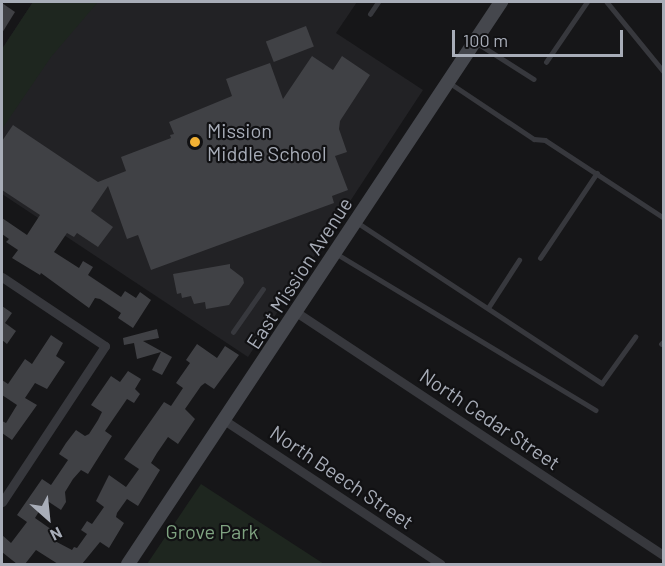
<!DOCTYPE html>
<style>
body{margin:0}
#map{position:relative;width:665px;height:566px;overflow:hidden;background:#161618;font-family:Barlow,sans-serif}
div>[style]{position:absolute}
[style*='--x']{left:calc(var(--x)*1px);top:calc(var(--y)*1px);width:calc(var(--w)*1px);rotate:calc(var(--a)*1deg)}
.built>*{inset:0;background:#222225}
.green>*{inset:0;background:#1e261f}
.building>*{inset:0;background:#404145;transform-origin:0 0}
.lane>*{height:4.5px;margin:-2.25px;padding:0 2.25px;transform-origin:2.25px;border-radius:2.25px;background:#37383d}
.street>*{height:9px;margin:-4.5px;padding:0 4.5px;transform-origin:4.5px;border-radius:4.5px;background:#37383d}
.secondary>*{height:14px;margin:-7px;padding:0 7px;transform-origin:7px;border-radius:7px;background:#45474d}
.dots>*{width:16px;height:16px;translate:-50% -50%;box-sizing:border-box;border:3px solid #111113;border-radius:50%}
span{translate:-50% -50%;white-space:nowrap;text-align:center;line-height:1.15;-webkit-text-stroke:4.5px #111113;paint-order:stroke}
.poi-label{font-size:20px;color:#a8adb8}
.left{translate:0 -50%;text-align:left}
.street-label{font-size:20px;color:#a8adb8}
.park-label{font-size:20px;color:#7fa381}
.frame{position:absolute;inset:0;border:3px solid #a8adb8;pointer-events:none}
.north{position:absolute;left:18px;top:488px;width:60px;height:60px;-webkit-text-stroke:4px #111113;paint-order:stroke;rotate:153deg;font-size:16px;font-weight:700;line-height:24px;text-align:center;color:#a8adb8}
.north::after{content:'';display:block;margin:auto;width:21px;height:27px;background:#a8adb8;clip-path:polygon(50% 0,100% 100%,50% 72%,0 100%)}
.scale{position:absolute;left:452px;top:30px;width:171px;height:27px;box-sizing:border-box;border:3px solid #a8adb8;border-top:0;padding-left:8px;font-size:18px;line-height:21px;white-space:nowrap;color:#a8adb8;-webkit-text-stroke:4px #111113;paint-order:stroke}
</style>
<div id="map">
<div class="built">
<div style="clip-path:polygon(33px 2px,357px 2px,336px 33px,423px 90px,248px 357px,2px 194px,2px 49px)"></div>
</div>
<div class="green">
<div style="clip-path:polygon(33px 2px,98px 2px,51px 57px,2px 129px,2px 49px)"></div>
<div style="clip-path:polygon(201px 484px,324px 564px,147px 564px)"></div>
</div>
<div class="building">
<div style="clip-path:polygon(2px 3px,15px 12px,2px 33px)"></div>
<div style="left:306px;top:26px;width:22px;height:43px;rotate:69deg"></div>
<div style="clip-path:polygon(312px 56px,333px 70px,342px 56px,370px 75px,340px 121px,339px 129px,347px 152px,335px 156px,348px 190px,332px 196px,334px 203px,151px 270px,138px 235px,127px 239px,108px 186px,91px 211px,113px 227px,98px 247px,77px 233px,74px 237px,67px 233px,54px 252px,79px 268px,83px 261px,93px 267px,88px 275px,121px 297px,125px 291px,136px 298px,140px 292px,151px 300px,133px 328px,118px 318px,121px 313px,100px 299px,95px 298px,89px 308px,41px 273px,40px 275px,12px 258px,18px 250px,6px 242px,9px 239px,2px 234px,2px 218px,27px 235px,40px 215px,2px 190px,2px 141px,13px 125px,98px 182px,126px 171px,121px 157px,171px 138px,170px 135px,174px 134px,169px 122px,232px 96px,226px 79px,270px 63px,283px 99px)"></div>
<div style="clip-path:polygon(230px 264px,230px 268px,243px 278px,244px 283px,229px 305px,206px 309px,205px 302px,194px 304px,191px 296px,182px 298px,181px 293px,177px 294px,173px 274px)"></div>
<div style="clip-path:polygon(2px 306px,12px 313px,5px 323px,16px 331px,7px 344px,2px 340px)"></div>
<div style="clip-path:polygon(157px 329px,159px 338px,143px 341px,172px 357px,162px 375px,152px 370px,161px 352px,137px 359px,134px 343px,124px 345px,123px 338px)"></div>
<div style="clip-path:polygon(51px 335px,63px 343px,56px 356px,65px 362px,47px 389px,35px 383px,25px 398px,37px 405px,12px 440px,2px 433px,2px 421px,6px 423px,17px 405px,2px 395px,2px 380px,8px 384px,25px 359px,32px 364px)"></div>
<div style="clip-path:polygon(197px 344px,217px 358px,225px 346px,239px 355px,214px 389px,205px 383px,201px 386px,185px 409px,195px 419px,178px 444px,168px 437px,157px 453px,151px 463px,160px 470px,138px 506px,127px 499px,117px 513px,116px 517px,124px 523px,109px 548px,100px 542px,82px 564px,58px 564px,36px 550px,25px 564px,17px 564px,2px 552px,2px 535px,11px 543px,27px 522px,17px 515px,42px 479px,51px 485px,68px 460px,59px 454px,66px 443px,76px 430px,85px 436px,89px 434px,98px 420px,102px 412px,91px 405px,111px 376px,120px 382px,128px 371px,141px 379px,135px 389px,140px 394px,134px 403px,127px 399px,105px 431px,112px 436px,88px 474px,81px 470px,73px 479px,65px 492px,66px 502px,61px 510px,46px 500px,35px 518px,55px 532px,53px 540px,72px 550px,74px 547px,77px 548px,87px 534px,81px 530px,87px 521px,92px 524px,104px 507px,96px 501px,109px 475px,126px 487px,139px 469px,124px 459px,164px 402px,171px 406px,183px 388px,176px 383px,190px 363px,186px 360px)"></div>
</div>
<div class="lane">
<div style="--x:607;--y:2;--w:90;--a:50.8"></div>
<div style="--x:370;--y:14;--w:14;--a:-56"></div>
<div style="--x:477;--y:43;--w:67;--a:32.3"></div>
<div style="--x:546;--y:62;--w:73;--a:-55.7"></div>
<div style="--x:450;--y:83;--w:101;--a:33.7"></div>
<div style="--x:534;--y:139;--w:11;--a:5"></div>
<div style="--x:545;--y:140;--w:142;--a:33.2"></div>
<div style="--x:358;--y:223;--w:292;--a:33.3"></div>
<div style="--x:602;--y:383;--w:57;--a:-54.3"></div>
<div style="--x:337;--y:254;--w:302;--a:31.1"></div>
<div style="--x:540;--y:258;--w:102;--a:-56.2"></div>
<div style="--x:488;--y:308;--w:57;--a:-57.1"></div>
<div style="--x:233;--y:332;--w:52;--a:-55.1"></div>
<div style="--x:661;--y:344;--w:4;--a:-45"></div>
</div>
<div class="street">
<div style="--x:2;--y:277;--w:124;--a:33.8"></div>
<div style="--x:105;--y:346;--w:187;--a:123.4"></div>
<div style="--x:296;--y:312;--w:442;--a:33.5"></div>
<div style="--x:224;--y:420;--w:260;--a:33.6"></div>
</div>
<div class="secondary">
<div style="--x:128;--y:564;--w:675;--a:-56.43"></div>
</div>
<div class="dots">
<div style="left:195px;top:142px;background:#f2b134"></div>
</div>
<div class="poi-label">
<span class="left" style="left:207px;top:142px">Mission<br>Middle School</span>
</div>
<div class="street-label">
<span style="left:299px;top:273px;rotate:-57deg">East Mission Avenue</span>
<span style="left:490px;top:419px;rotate:34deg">North Cedar Street</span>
<span style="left:342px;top:477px;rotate:34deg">North Beech Street</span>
</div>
<div class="park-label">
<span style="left:212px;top:531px">Grove Park</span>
</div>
<div class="frame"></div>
<div class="north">N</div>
<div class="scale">100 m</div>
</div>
